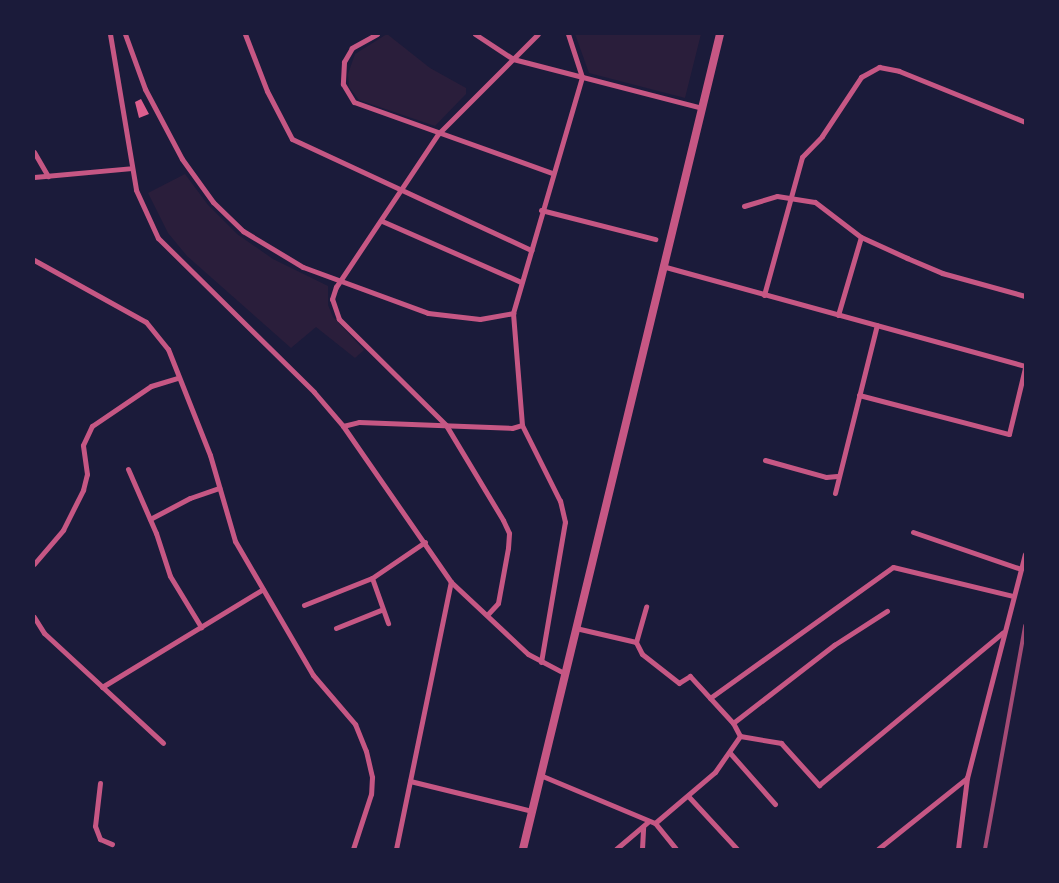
<!DOCTYPE html>
<style>
body{margin:0}
#map{position:relative;width:1059px;height:883px;overflow:hidden;background:#1b1b3a;font-family:Inter,sans-serif}
div>[style]{position:absolute}
[style*='--x']{left:calc(var(--x)*1px);top:calc(var(--y)*1px);width:calc(var(--w)*1px);rotate:calc(var(--a)*1deg)}
.green>*{inset:0;background:#2a1e3b}
.building>*{inset:0;background:#dd5f8e}
.minor>*{height:5px;margin:-2.5px;padding:0 2.5px;transform-origin:2.5px;border-radius:2.5px;background:#c65784}
.tertiary>*{height:8px;margin:-4px;padding:0 4px;transform-origin:4px;border-radius:4px;background:#c65784}
.rail>*{height:4px;margin:-2px;padding:0 2px;transform-origin:2px;border-radius:2px;background:#a44b75}
span{translate:-50% -50%;white-space:nowrap;text-align:center;line-height:1.15;-webkit-text-stroke:5px #1b1b3a;paint-order:stroke}
.frame{position:absolute;inset:0;border:35px solid #1b1b3a;pointer-events:none}
</style>
<div id="map">
<div class="green">
<div style="clip-path:polygon(387px 34px,430px 68px,466px 88px,466px 94px,435px 126px,359px 100px,349px 87px,348px 74px,355px 54px)"></div>
<div style="clip-path:polygon(575px 34px,701px 34px,685px 98px,589px 73px)"></div>
<div style="clip-path:polygon(185px 174px,208px 205px,237px 234px,273px 259px,328px 286px,328px 305px,333px 317px,364px 350px,355px 358px,316px 327px,291px 348px,187px 256px,168px 233px,148px 193px)"></div>
</div>
<div class="building">
<div style="clip-path:polygon(141px 99px,149px 114px,139px 118px,135px 102px)"></div>
</div>
<div class="minor">
<div style="--x:110;--y:34;--w:158;--a:80.5"></div>
<div style="--x:136;--y:190;--w:53;--a:65.4"></div>
<div style="--x:158;--y:238;--w:219;--a:44.6"></div>
<div style="--x:314;--y:392;--w:45;--a:49.5"></div>
<div style="--x:343;--y:426;--w:190;--a:55.3"></div>
<div style="--x:451;--y:582;--w:105;--a:43.1"></div>
<div style="--x:528;--y:654;--w:41;--a:27.8"></div>
<div style="--x:125;--y:34;--w:59;--a:70"></div>
<div style="--x:145;--y:89;--w:79;--a:62.1"></div>
<div style="--x:182;--y:159;--w:53;--a:54.2"></div>
<div style="--x:213;--y:202;--w:42;--a:44"></div>
<div style="--x:243;--y:231;--w:70;--a:31"></div>
<div style="--x:303;--y:267;--w:133;--a:20.2"></div>
<div style="--x:428;--y:313;--w:52;--a:6.6"></div>
<div style="--x:480;--y:319;--w:34;--a:-10"></div>
<div style="--x:245;--y:34;--w:61;--a:68.9"></div>
<div style="--x:267;--y:91;--w:54;--a:62.5"></div>
<div style="--x:292;--y:139;--w:264;--a:24.9"></div>
<div style="--x:377;--y:34;--w:29;--a:151"></div>
<div style="--x:352;--y:48;--w:16;--a:120"></div>
<div style="--x:344;--y:62;--w:22;--a:93"></div>
<div style="--x:343;--y:84;--w:21;--a:59"></div>
<div style="--x:354;--y:102;--w:210;--a:19.7"></div>
<div style="--x:475;--y:34;--w:45;--a:33.3"></div>
<div style="--x:513;--y:59;--w:195;--a:14.5"></div>
<div style="--x:34;--y:152;--w:28;--a:60"></div>
<div style="--x:34;--y:177;--w:98;--a:-5.2"></div>
<div style="--x:744;--y:206;--w:34;--a:-17"></div>
<div style="--x:777;--y:196;--w:38;--a:9"></div>
<div style="--x:815;--y:202;--w:58;--a:37.3"></div>
<div style="--x:861;--y:237;--w:51;--a:24.5"></div>
<div style="--x:907;--y:258;--w:38;--a:23"></div>
<div style="--x:942;--y:273;--w:86;--a:15.5"></div>
<div style="--x:541;--y:210;--w:118;--a:14.3"></div>
<div style="--x:382;--y:221;--w:152;--a:23.7"></div>
<div style="--x:34;--y:260;--w:128;--a:29"></div>
<div style="--x:146;--y:322;--w:35;--a:51"></div>
<div style="--x:168;--y:349;--w:114;--a:68.4"></div>
<div style="--x:210;--y:455;--w:90;--a:73.8"></div>
<div style="--x:235;--y:541;--w:155;--a:59.8"></div>
<div style="--x:313;--y:675;--w:65;--a:49.4"></div>
<div style="--x:355;--y:724;--w:29;--a:68"></div>
<div style="--x:366;--y:751;--w:27;--a:77"></div>
<div style="--x:372;--y:777;--w:17;--a:93"></div>
<div style="--x:371;--y:794;--w:58;--a:108.1"></div>
<div style="--x:662;--y:266;--w:377;--a:15.4"></div>
<div style="--x:764;--y:295;--w:143;--a:-74.6"></div>
<div style="--x:802;--y:157;--w:29;--a:-46"></div>
<div style="--x:822;--y:136;--w:71;--a:-56.5"></div>
<div style="--x:861;--y:77;--w:21;--a:-29"></div>
<div style="--x:879;--y:67;--w:20;--a:11"></div>
<div style="--x:899;--y:71;--w:136;--a:22"></div>
<div style="--x:838;--y:315;--w:81;--a:-73.6"></div>
<div style="--x:859;--y:395;--w:155;--a:14.6"></div>
<div style="--x:1009;--y:434;--w:68;--a:-76.4"></div>
<div style="--x:343;--y:426;--w:16;--a:-14"></div>
<div style="--x:359;--y:422;--w:153;--a:2.2"></div>
<div style="--x:512;--y:428;--w:10;--a:-17"></div>
<div style="--x:765;--y:460;--w:63;--a:15.6"></div>
<div style="--x:826;--y:477;--w:11;--a:-5"></div>
<div style="--x:128;--y:469;--w:70;--a:66.4"></div>
<div style="--x:156;--y:533;--w:45;--a:72"></div>
<div style="--x:170;--y:576;--w:60;--a:58.7"></div>
<div style="--x:835;--y:493;--w:173;--a:-76"></div>
<div style="--x:150;--y:519;--w:45;--a:-27.7"></div>
<div style="--x:190;--y:498;--w:31;--a:-19"></div>
<div style="--x:913;--y:532;--w:114;--a:18.9"></div>
<div style="--x:34;--y:564;--w:45;--a:-49.5"></div>
<div style="--x:63;--y:530;--w:45;--a:-63.4"></div>
<div style="--x:83;--y:490;--w:16;--a:-76"></div>
<div style="--x:87;--y:474;--w:29;--a:-98"></div>
<div style="--x:83;--y:445;--w:21;--a:-65"></div>
<div style="--x:92;--y:426;--w:71;--a:-34.1"></div>
<div style="--x:151;--y:386;--w:28;--a:-17"></div>
<div style="--x:372;--y:578;--w:48;--a:70.4"></div>
<div style="--x:304;--y:605;--w:73;--a:-21.7"></div>
<div style="--x:372;--y:578;--w:64;--a:-34.2"></div>
<div style="--x:487;--y:615;--w:16;--a:-47"></div>
<div style="--x:498;--y:603;--w:56;--a:-79.7"></div>
<div style="--x:508;--y:548;--w:15;--a:-86"></div>
<div style="--x:509;--y:533;--w:14;--a:-115"></div>
<div style="--x:503;--y:520;--w:111;--a:-121"></div>
<div style="--x:446;--y:425;--w:151;--a:-135.3"></div>
<div style="--x:339;--y:319;--w:21;--a:-109"></div>
<div style="--x:332;--y:299;--w:13;--a:-72"></div>
<div style="--x:336;--y:287;--w:184;--a:-56.3"></div>
<div style="--x:438;--y:134;--w:141;--a:-45"></div>
<div style="--x:34;--y:617;--w:19;--a:58"></div>
<div style="--x:44;--y:633;--w:162;--a:42.7"></div>
<div style="--x:336;--y:628;--w:48;--a:-21.8"></div>
<div style="--x:636;--y:642;--w:37;--a:-74"></div>
<div style="--x:541;--y:662;--w:142;--a:-80.3"></div>
<div style="--x:565;--y:522;--w:22;--a:-103"></div>
<div style="--x:560;--y:501;--w:85;--a:-116.6"></div>
<div style="--x:522;--y:425;--w:112;--a:-94.6"></div>
<div style="--x:513;--y:313;--w:246;--a:-73.7"></div>
<div style="--x:582;--y:77;--w:45;--a:-108"></div>
<div style="--x:102;--y:687;--w:188;--a:-31.3"></div>
<div style="--x:710;--y:698;--w:225;--a:-35.6"></div>
<div style="--x:893;--y:567;--w:123;--a:13.6"></div>
<div style="--x:733;--y:723;--w:128;--a:-37.7"></div>
<div style="--x:834;--y:645;--w:63;--a:-32.7"></div>
<div style="--x:740;--y:736;--w:42;--a:9.7"></div>
<div style="--x:781;--y:743;--w:57;--a:47.9"></div>
<div style="--x:819;--y:785;--w:239;--a:-39.7"></div>
<div style="--x:730;--y:753;--w:68;--a:48.6"></div>
<div style="--x:540;--y:775;--w:125;--a:22.7"></div>
<div style="--x:655;--y:823;--w:79;--a:-40.4"></div>
<div style="--x:715;--y:772;--w:44;--a:-55.2"></div>
<div style="--x:740;--y:736;--w:15;--a:-118"></div>
<div style="--x:733;--y:723;--w:64;--a:-132.5"></div>
<div style="--x:690;--y:676;--w:13;--a:148"></div>
<div style="--x:679;--y:683;--w:47;--a:-141.9"></div>
<div style="--x:642;--y:654;--w:13;--a:-117"></div>
<div style="--x:636;--y:642;--w:62;--a:-166.9"></div>
<div style="--x:410;--y:781;--w:126;--a:13.8"></div>
<div style="--x:100;--y:783;--w:43;--a:96.6"></div>
<div style="--x:95;--y:826;--w:14;--a:69"></div>
<div style="--x:100;--y:839;--w:13;--a:23"></div>
<div style="--x:689;--y:797;--w:71;--a:47.3"></div>
<div style="--x:655;--y:823;--w:33;--a:51"></div>
<div style="--x:396;--y:849;--w:273;--a:-78.4"></div>
<div style="--x:616;--y:849;--w:43;--a:-40.3"></div>
<div style="--x:642;--y:849;--w:22;--a:-87"></div>
<div style="--x:878;--y:849;--w:114;--a:-38.6"></div>
<div style="--x:958;--y:849;--w:72;--a:-82.8"></div>
<div style="--x:967;--y:778;--w:231;--a:-75.5"></div>
</div>
<div class="tertiary">
<div style="--x:523;--y:849;--w:838;--a:-76.41"></div>
</div>
<div class="rail">
<div style="--x:985;--y:849;--w:227;--a:-79.8"></div>
</div>
<div class="frame"></div>
</div>
